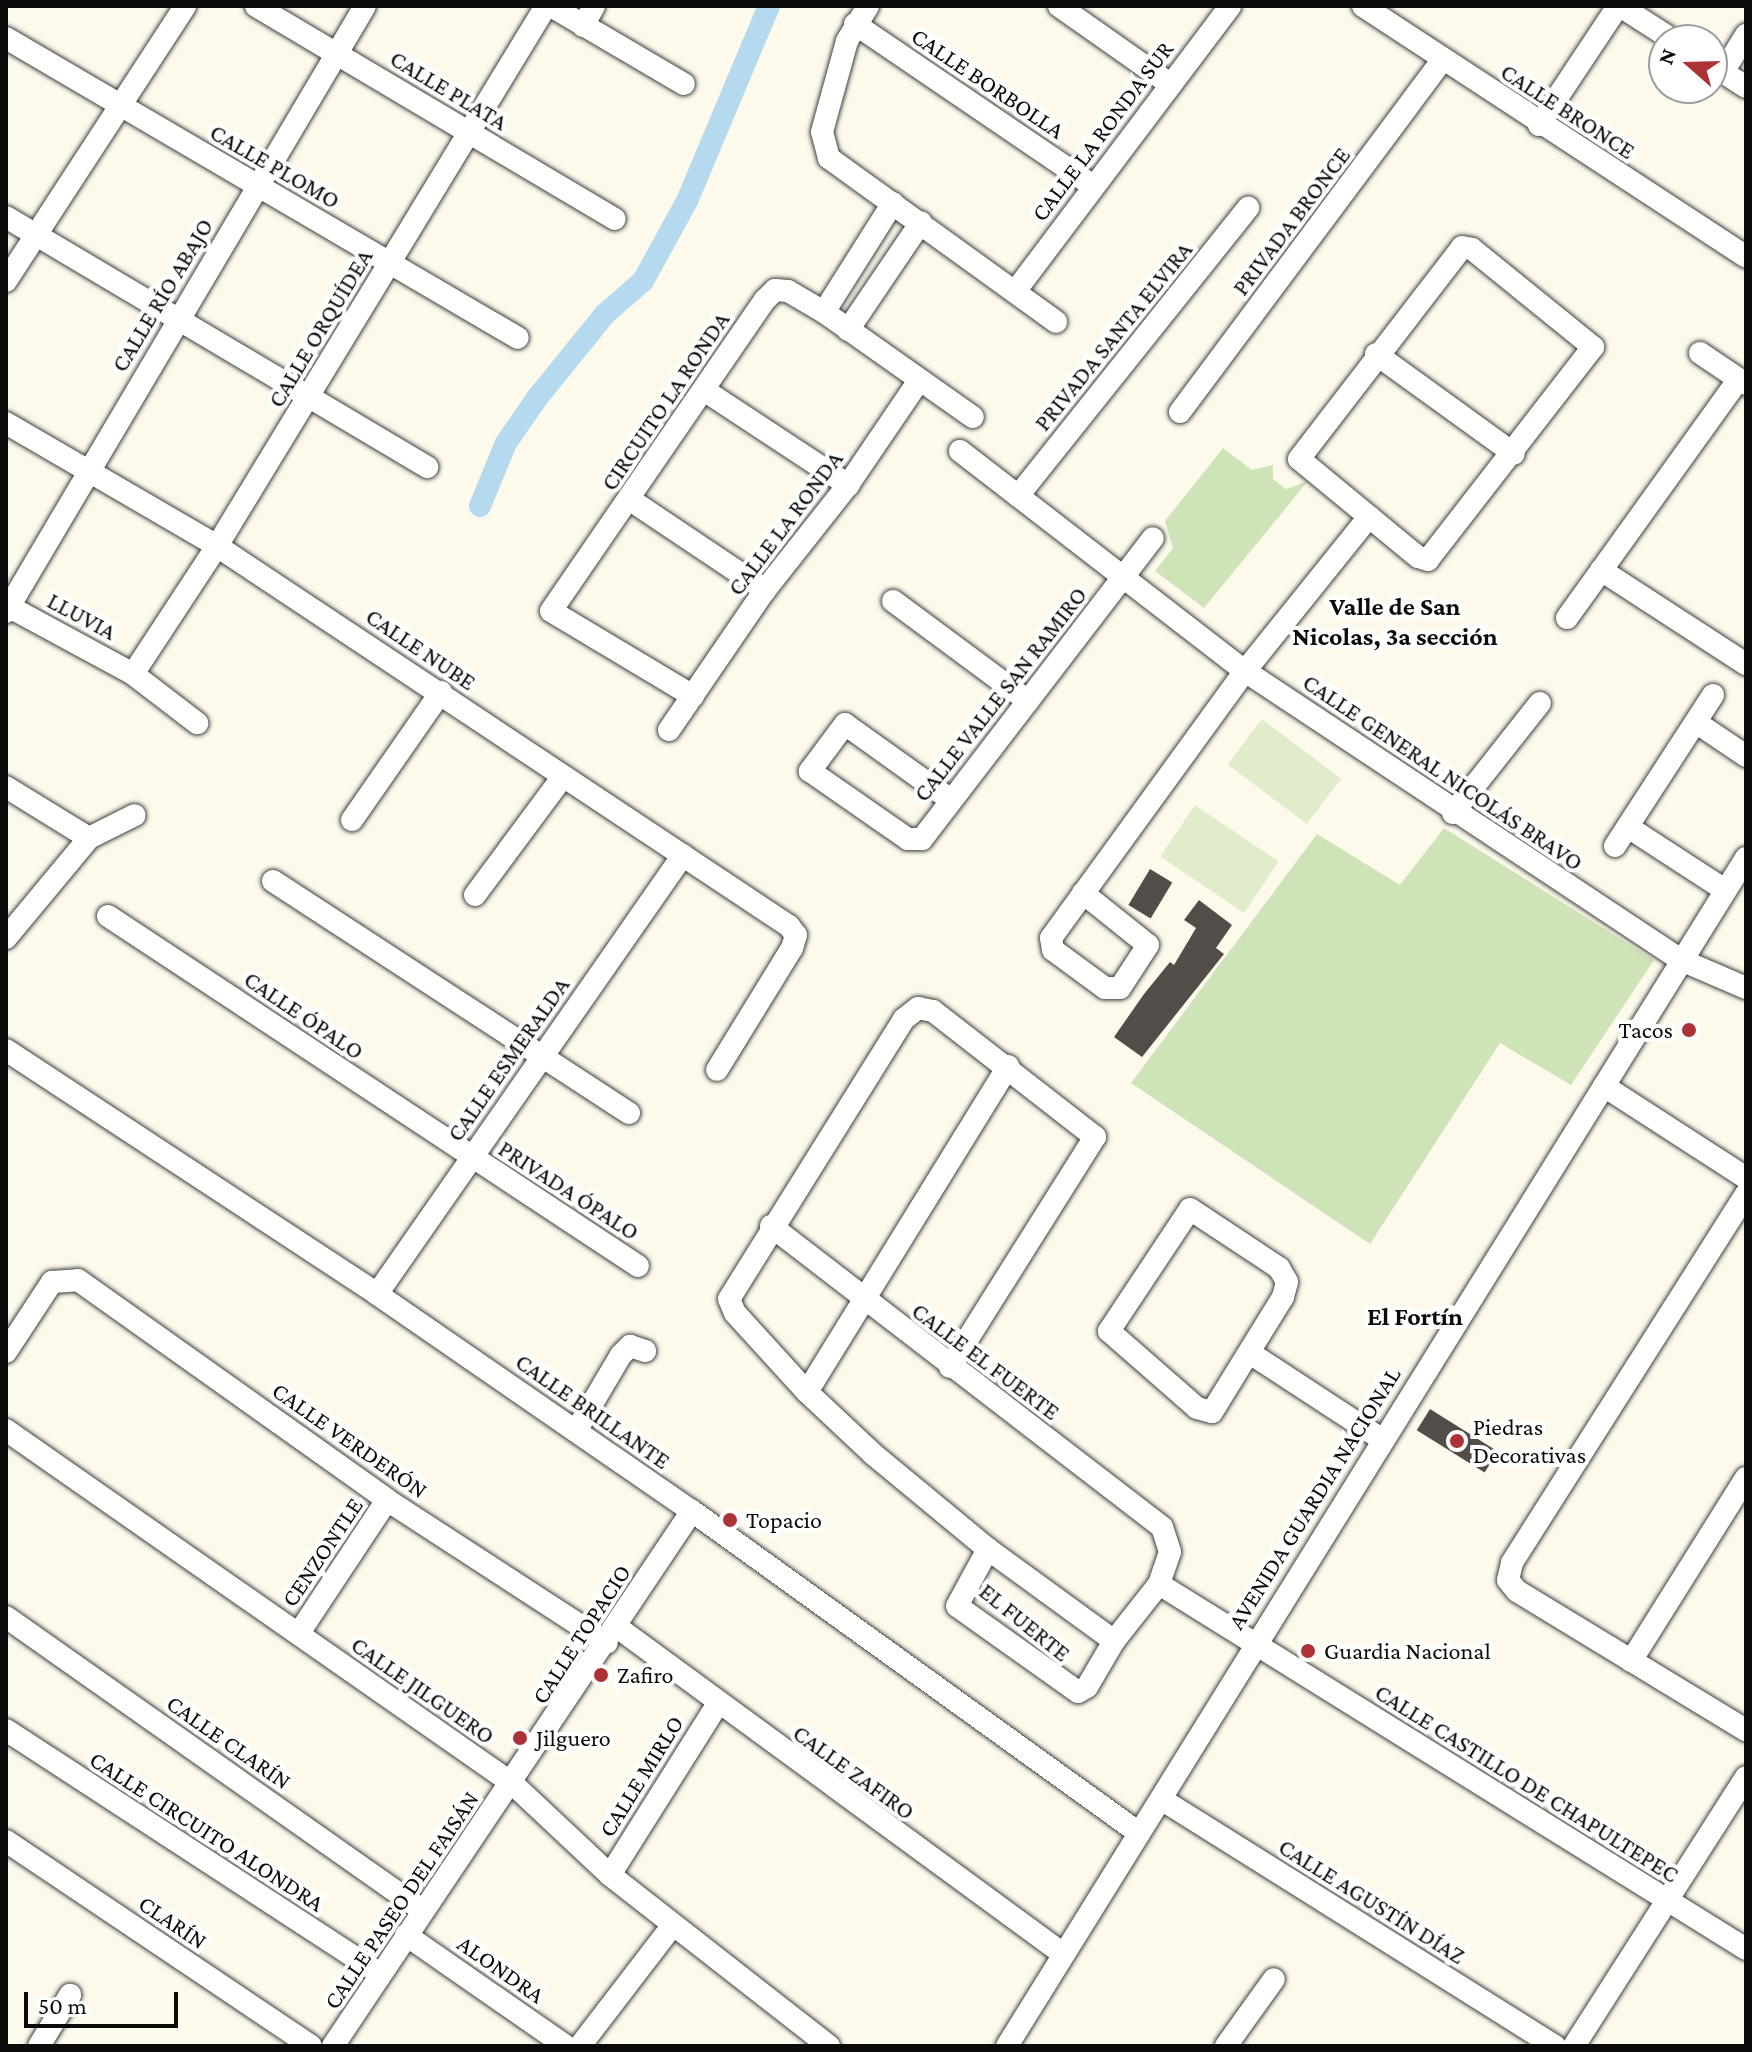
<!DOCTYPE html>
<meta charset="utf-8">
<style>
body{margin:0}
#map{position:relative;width:1752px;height:2052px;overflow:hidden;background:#fdfaec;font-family:"Crimson Pro",serif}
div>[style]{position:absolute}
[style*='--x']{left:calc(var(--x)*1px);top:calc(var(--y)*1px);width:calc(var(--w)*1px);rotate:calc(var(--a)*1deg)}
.green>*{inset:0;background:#cfe3b9}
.pitch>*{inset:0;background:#e0ecca;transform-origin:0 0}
.canal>*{height:22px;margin:-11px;padding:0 11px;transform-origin:11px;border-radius:11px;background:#b5d9ef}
.building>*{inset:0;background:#534d49;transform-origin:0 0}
.roads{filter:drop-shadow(0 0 2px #3e3e3e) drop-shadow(0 0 2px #3e3e3e)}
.street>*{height:22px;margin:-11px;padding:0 11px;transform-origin:11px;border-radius:11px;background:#fff}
.dots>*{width:22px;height:22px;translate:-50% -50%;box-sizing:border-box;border:4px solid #fff;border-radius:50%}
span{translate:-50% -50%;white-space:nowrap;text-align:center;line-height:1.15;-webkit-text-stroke:8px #fff;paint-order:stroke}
.street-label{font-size:24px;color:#0b0b0b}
.poi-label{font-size:24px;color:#0b0b0b}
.right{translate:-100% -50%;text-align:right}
.left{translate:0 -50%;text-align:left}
.neighbourhood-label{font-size:26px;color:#0b0b0b;font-weight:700}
.frame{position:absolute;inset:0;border:8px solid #0b0b0b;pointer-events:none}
.north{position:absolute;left:1648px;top:24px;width:80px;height:80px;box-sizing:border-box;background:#fff;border:2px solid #9d9d9d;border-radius:50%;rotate:290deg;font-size:22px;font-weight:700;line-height:32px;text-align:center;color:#0b0b0b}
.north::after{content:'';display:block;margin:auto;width:28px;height:36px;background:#ac3237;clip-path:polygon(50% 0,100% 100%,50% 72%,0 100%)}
.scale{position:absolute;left:24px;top:1992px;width:154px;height:36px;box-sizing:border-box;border:4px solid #0b0b0b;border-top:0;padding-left:10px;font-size:24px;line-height:28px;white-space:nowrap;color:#0b0b0b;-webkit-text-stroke:6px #fff;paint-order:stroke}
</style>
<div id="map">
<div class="green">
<div style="clip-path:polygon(1223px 448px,1252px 470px,1273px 465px,1273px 479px,1286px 489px,1308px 481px,1204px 608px,1155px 571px,1173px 548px,1165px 521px)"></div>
<div style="clip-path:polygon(1444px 828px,1654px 960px,1571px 1085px,1500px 1043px,1370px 1244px,1131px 1083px,1317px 834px,1400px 885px)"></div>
</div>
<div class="pitch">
<div style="left:1262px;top:719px;width:99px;height:57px;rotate:37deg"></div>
<div style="left:1195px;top:805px;width:101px;height:62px;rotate:34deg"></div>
</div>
<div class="canal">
<div style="--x:480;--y:506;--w:68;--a:-67.6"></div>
<div style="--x:506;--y:443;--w:55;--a:-55.4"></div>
<div style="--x:537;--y:398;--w:108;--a:-51"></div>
<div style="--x:605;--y:314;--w:50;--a:-41"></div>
<div style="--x:643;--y:281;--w:91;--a:-61.2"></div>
<div style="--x:687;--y:201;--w:212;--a:-67.2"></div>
</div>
<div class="building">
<div style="left:1150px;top:869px;width:26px;height:42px;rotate:31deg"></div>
<div style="clip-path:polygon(1199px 900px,1232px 925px,1216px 948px,1224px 954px,1142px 1057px,1114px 1037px,1144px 994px,1170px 962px,1174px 965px,1196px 928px,1184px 920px)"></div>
<div style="left:1430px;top:1409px;width:80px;height:25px;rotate:32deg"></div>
</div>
<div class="roads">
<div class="street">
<div style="--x:256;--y:6;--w:417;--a:30.7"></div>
<div style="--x:551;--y:6;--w:154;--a:30.4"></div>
<div style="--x:868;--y:6;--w:41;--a:121"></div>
<div style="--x:847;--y:41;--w:94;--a:105.4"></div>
<div style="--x:822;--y:132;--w:27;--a:75"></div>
<div style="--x:829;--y:158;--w:280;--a:35.8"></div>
<div style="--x:1059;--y:6;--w:136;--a:35.1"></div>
<div style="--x:1363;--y:6;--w:458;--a:33.2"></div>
<div style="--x:1620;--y:6;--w:63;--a:32.7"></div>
<div style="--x:855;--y:24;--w:287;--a:34.2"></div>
<div style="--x:583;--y:26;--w:23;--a:-61"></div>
<div style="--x:6;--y:38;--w:593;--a:30.37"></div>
<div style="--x:1712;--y:65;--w:40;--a:32.9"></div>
<div style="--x:1723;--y:72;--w:44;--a:-58.1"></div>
<div style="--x:1539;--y:125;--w:143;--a:-56.4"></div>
<div style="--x:6;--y:217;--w:490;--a:30.7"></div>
<div style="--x:1462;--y:247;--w:10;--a:11"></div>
<div style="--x:1472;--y:249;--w:156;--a:39"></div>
<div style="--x:1593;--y:347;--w:269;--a:127.8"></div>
<div style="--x:1428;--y:560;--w:10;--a:-163"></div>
<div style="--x:1418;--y:557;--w:154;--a:-140.5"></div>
<div style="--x:1299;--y:459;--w:267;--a:-52.4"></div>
<div style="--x:6;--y:281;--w:328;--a:-56.9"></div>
<div style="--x:1017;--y:289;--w:354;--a:-53"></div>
<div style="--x:824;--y:312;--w:129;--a:-57.7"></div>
<div style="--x:848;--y:330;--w:130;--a:-55.9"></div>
<div style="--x:1700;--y:353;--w:55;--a:34"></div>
<div style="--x:1376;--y:354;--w:170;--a:35.9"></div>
<div style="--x:704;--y:390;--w:173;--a:33.4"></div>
<div style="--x:1180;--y:412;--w:439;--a:-53.3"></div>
<div style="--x:6;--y:423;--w:244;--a:30.2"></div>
<div style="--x:217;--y:546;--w:687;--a:33.6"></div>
<div style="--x:789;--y:926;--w:11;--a:52"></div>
<div style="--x:796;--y:935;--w:14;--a:107"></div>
<div style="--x:792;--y:948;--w:143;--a:121.6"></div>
<div style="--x:960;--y:451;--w:360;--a:37.7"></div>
<div style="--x:1245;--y:671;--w:523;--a:33.54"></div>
<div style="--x:1681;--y:960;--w:71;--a:23.3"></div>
<div style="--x:1018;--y:496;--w:369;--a:-51.4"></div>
<div style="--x:629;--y:499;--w:164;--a:33.8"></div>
<div style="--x:1601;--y:570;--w:173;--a:33"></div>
<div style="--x:893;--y:601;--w:168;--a:36.5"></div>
<div style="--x:6;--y:605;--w:145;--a:28.5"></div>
<div style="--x:133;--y:674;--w:81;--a:37.4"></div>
<div style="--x:6;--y:612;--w:704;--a:-59.36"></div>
<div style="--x:1567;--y:618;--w:293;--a:-54.3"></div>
<div style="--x:133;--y:674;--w:153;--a:-56.7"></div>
<div style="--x:217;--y:546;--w:632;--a:-58.65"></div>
<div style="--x:693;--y:696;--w:165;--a:-149.1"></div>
<div style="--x:551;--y:611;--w:378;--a:-55.5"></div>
<div style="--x:765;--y:300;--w:14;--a:-45"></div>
<div style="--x:775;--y:290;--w:13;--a:4"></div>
<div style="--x:788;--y:291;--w:42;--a:30.3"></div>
<div style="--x:824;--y:312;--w:182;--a:35.2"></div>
<div style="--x:1697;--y:723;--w:59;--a:34"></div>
<div style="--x:669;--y:730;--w:170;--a:-55.6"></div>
<div style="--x:765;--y:590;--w:134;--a:-51.7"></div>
<div style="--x:848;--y:485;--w:125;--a:-55.8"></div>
<div style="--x:6;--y:787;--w:97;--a:31.6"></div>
<div style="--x:951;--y:800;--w:130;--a:-144.4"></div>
<div style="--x:845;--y:724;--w:59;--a:126.7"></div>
<div style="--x:810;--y:771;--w:119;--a:34.8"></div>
<div style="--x:908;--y:839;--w:14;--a:0"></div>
<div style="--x:922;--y:839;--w:379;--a:-52.5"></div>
<div style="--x:1453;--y:813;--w:140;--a:-51.7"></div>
<div style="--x:352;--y:820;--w:156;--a:-55.2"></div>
<div style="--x:1628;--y:827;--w:116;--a:33"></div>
<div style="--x:1615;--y:846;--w:180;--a:-57"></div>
<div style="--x:273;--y:881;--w:425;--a:33.1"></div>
<div style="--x:1083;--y:893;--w:83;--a:38.7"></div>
<div style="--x:1148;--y:945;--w:51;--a:123.1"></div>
<div style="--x:1120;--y:988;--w:15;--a:180"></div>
<div style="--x:1105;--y:988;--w:64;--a:-143.8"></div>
<div style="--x:1053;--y:950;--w:12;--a:-99"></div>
<div style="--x:1051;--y:938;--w:330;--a:-54"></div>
<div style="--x:1245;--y:671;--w:198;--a:-51.2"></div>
<div style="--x:475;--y:895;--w:144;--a:-53.4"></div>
<div style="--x:108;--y:916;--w:635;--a:33.44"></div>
<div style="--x:6;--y:938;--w:130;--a:-50.3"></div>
<div style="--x:89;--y:838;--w:51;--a:-26.6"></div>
<div style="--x:6;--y:1050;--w:444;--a:33.3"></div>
<div style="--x:377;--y:1294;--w:383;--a:34.6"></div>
<div style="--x:692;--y:1511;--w:551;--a:35.77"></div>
<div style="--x:1604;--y:1086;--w:169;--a:32.9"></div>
<div style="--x:1746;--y:1194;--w:437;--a:122.4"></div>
<div style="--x:1512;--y:1563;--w:17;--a:103"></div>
<div style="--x:1508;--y:1580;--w:14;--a:51"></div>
<div style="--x:1517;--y:1591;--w:268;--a:31.3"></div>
<div style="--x:1190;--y:1209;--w:107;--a:33.5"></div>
<div style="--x:1279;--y:1268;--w:16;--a:60"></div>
<div style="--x:1287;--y:1282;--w:16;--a:105"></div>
<div style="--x:1283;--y:1297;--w:135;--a:121.7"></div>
<div style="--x:1212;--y:1412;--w:16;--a:-165"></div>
<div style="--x:1197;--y:1408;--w:117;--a:-138.8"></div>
<div style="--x:1109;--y:1331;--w:146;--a:-56.4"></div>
<div style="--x:771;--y:1226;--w:493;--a:37.6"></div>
<div style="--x:1162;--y:1527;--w:26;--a:72"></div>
<div style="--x:1170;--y:1552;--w:34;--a:109"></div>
<div style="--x:1159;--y:1584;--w:73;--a:128.3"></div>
<div style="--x:1114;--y:1641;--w:53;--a:120.4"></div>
<div style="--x:1087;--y:1687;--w:10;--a:151"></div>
<div style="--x:1078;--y:1692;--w:148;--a:-144.6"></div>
<div style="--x:957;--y:1606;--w:65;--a:-61.5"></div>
<div style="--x:377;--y:1294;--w:535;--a:-55.12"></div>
<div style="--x:6;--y:1352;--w:84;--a:-56.7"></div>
<div style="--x:52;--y:1282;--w:26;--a:-4"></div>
<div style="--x:78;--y:1280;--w:379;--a:35.4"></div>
<div style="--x:387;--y:1500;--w:262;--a:33"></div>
<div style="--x:1250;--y:1353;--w:159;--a:33.2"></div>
<div style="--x:950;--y:1367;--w:272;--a:-57.8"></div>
<div style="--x:1095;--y:1137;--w:205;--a:-142.1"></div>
<div style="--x:933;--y:1011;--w:15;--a:-169"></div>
<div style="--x:918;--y:1008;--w:18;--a:142"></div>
<div style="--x:904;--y:1019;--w:330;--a:122"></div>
<div style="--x:729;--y:1299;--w:15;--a:67"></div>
<div style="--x:735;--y:1313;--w:107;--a:47.7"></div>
<div style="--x:807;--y:1392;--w:91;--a:43.2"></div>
<div style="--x:873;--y:1454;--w:149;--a:39.6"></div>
<div style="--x:988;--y:1549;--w:156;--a:36.1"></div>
<div style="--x:807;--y:1392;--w:383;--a:-58.3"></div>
<div style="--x:6;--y:1430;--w:618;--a:34.92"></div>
<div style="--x:513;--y:1784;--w:133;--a:43.2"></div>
<div style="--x:610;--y:1875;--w:278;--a:38"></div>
<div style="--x:576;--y:1431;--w:88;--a:-59.4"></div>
<div style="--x:621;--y:1355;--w:13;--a:-45"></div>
<div style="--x:630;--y:1346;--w:16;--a:18"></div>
<div style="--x:1159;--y:1584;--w:691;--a:31.87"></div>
<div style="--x:6;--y:1617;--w:509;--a:35.16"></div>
<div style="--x:617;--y:1627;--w:553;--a:36.25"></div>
<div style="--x:299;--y:1633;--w:159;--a:-56.5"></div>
<div style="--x:1631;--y:1661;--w:216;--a:-57.9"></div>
<div style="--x:6;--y:1730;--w:447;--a:33.1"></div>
<div style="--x:1161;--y:1799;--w:465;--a:32.1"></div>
<div style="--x:6;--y:1841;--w:367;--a:33.9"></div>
<div style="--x:610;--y:1875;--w:201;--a:-57.8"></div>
<div style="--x:406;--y:1935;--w:195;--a:34.8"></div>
<div style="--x:39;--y:2046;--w:60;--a:-58.7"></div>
<div style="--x:333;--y:2046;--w:644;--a:-56.14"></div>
<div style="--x:580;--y:2046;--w:153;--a:-52.5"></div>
<div style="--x:1007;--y:2046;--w:1399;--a:-58.12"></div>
<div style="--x:1226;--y:2046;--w:82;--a:-54.4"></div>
<div style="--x:1574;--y:2046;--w:319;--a:-57.4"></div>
</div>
</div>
<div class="dots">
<div style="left:1689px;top:1030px;background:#ac3237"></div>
<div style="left:1457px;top:1441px;background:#ac3237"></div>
<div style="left:730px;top:1520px;background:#ac3237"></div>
<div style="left:1308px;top:1651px;background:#ac3237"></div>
<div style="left:601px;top:1675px;background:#ac3237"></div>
<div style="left:520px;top:1738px;background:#ac3237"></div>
</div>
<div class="street-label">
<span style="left:988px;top:83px;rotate:34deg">CALLE BORBOLLA</span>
<span style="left:449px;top:90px;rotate:31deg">CALLE PLATA</span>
<span style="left:1568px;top:111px;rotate:33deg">CALLE BRONCE</span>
<span style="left:1102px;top:131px;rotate:-53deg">CALLE LA RONDA SUR</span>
<span style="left:275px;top:166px;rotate:30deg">CALLE PLOMO</span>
<span style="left:1291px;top:221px;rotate:-53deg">PRIVADA BRONCE</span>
<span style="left:162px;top:295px;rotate:-59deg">CALLE RÍO ABAJO</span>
<span style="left:320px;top:328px;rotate:-59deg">CALLE ORQUÍDEA</span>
<span style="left:1113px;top:336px;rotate:-51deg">PRIVADA SANTA ELVIRA</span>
<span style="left:665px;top:401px;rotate:-56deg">CIRCUITO LA RONDA</span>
<span style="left:785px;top:523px;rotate:-53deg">CALLE LA RONDA</span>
<span style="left:82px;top:616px;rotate:28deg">LLUVIA</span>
<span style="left:421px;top:649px;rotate:34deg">CALLE NUBE</span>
<span style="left:1000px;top:694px;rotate:-52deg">CALLE VALLE SAN RAMIRO</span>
<span style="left:1443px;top:772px;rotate:34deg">CALLE GENERAL NICOLÁS BRAVO</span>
<span style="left:304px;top:1015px;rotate:34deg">CALLE ÓPALO</span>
<span style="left:508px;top:1059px;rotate:-55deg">CALLE ESMERALDA</span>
<span style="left:569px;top:1190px;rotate:33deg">PRIVADA ÓPALO</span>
<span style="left:986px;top:1361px;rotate:37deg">CALLE EL FUERTE</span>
<span style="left:593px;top:1411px;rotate:35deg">CALLE BRILLANTE</span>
<span style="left:350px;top:1440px;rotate:35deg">CALLE VERDERÓN</span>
<span style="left:1314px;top:1498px;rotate:-58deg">AVENIDA GUARDIA NACIONAL</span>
<span style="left:322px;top:1552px;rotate:-56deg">CENZONTLE</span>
<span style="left:1025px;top:1622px;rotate:39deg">EL FUERTE</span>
<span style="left:581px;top:1634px;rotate:-57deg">CALLE TOPACIO</span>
<span style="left:423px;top:1690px;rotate:35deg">CALLE JILGUERO</span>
<span style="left:229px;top:1742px;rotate:35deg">CALLE CLARÍN</span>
<span style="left:854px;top:1772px;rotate:36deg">CALLE ZAFIRO</span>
<span style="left:641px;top:1776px;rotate:-58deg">CALLE MIRLO</span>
<span style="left:1527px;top:1783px;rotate:32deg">CALLE CASTILLO DE CHAPULTEPEC</span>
<span style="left:207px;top:1831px;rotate:33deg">CALLE CIRCUITO ALONDRA</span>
<span style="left:401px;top:1900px;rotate:-56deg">CALLE PASEO DEL FAISÁN</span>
<span style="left:1372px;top:1901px;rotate:32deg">CALLE AGUSTÍN DÍAZ</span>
<span style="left:173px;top:1922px;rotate:34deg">CLARÍN</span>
<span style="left:501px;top:1969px;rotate:35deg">ALONDRA</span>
</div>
<div class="poi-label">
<span class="right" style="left:1673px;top:1030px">Tacos</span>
<span class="left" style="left:1473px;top:1441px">Piedras<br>Decorativas</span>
<span class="left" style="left:746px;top:1520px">Topacio</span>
<span class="left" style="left:1324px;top:1651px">Guardia Nacional</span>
<span class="left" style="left:617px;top:1675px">Zafiro</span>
<span class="left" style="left:536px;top:1738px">Jilguero</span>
</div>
<div class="neighbourhood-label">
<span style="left:1395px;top:622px">Valle de San<br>Nicolas, 3a sección</span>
<span style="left:1415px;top:1317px">El Fortín</span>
</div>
<div class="frame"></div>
<div class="north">N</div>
<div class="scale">50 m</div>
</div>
